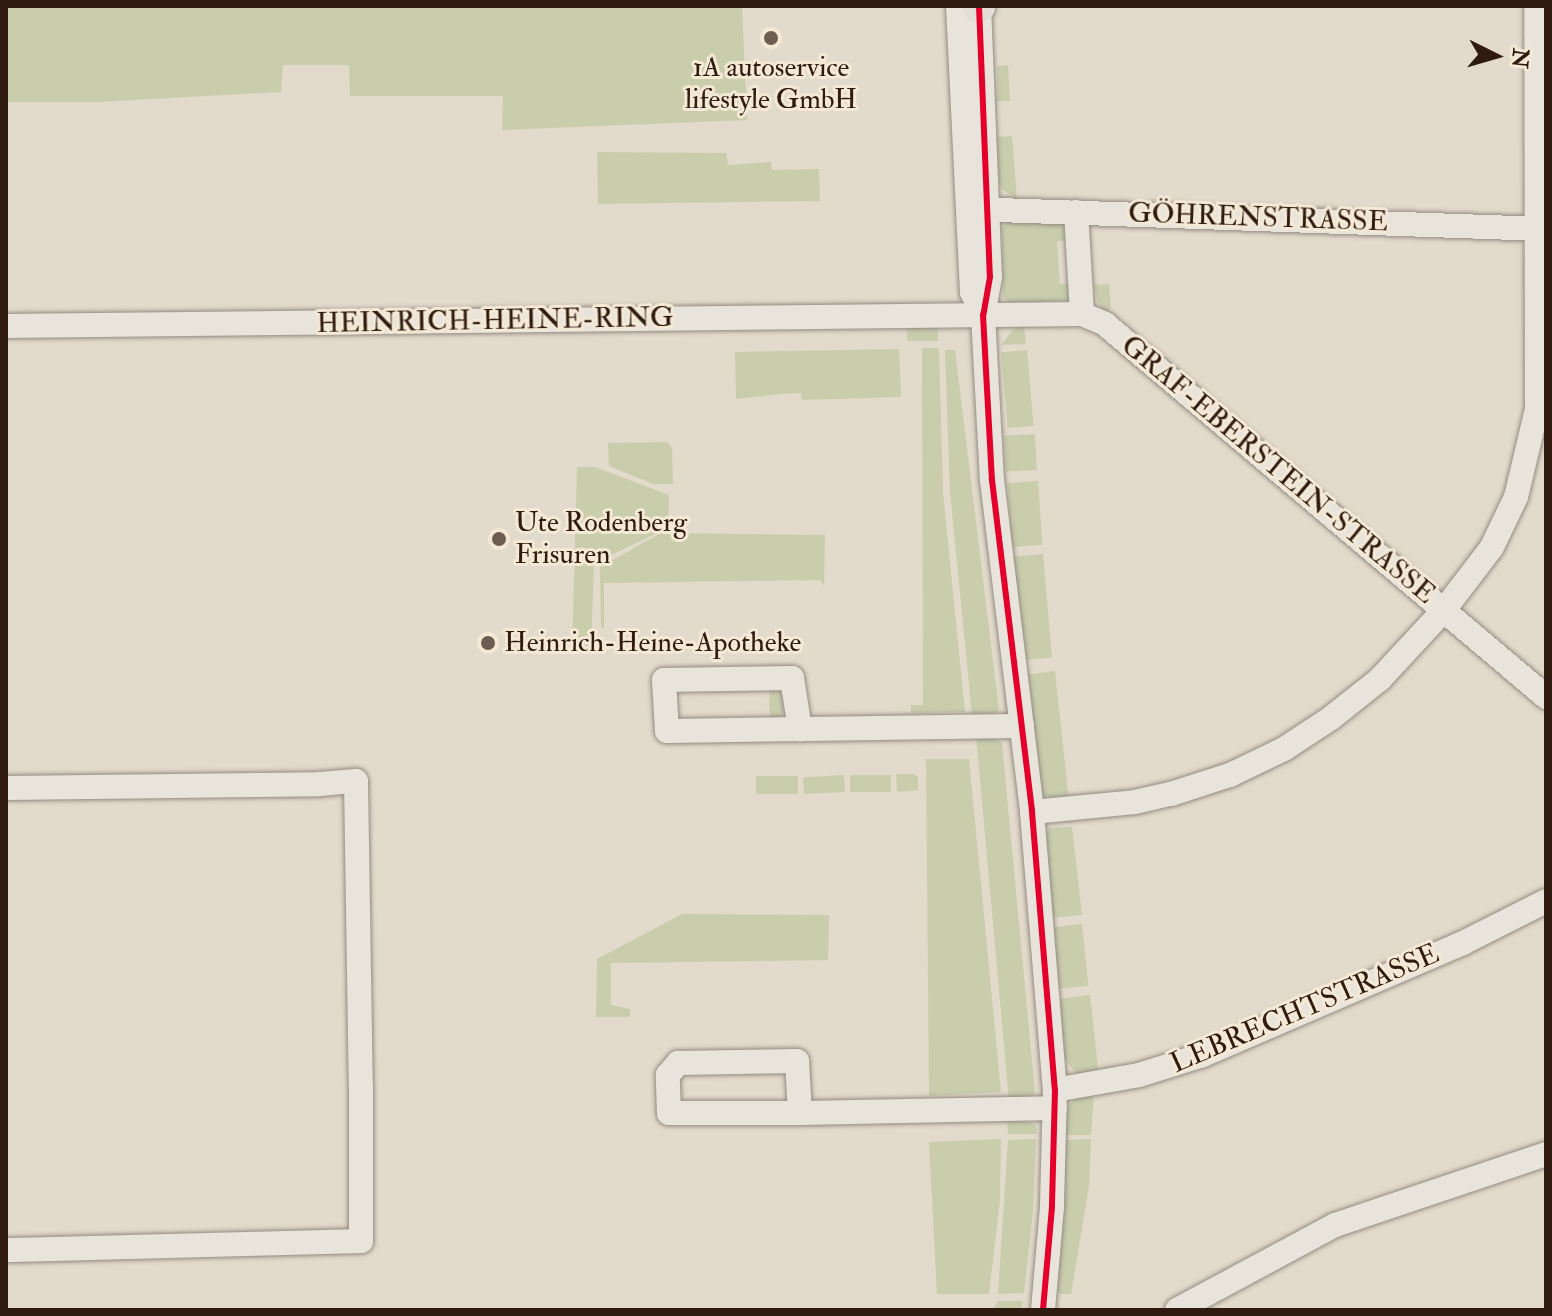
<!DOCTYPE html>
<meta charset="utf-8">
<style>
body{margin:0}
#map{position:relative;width:1552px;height:1316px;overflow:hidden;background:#e2daca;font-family:"IM FELL Double Pica",serif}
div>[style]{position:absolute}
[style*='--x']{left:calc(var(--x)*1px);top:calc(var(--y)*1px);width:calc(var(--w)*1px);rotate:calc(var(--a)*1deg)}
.green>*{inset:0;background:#c9cdac;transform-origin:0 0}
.roads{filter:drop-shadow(0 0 2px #938c82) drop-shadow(0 0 2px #938c82)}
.minor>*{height:24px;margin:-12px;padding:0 12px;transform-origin:12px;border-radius:12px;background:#e8e4dc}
.major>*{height:32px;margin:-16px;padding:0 16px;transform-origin:16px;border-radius:16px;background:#e4dfd6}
.bus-1>*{height:6px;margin:-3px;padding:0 3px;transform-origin:3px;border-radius:3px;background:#e4002b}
.dots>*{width:22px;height:22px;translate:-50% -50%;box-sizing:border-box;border:4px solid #f3e9d5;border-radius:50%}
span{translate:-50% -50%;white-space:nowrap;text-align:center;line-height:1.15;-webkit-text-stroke:6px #f3e9d5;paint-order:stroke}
.poi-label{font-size:28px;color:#2f1b10}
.left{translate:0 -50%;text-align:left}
.street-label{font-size:28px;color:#2f1b10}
.frame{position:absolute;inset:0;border:8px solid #2f1b10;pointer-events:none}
.north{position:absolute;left:1456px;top:16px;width:80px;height:80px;-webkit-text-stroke:6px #f3e9d5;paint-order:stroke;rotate:95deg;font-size:22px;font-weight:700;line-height:32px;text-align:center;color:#2f1b10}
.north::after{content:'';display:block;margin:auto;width:28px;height:36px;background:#2f1b10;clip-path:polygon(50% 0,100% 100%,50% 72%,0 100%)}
</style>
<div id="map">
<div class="green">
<div style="clip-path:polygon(6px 6px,742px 6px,747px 120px,502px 130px,503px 96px,350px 96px,349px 65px,283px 65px,281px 92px,99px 102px,6px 102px)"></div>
<div style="clip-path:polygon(1008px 65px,1010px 101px,997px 101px,997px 66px)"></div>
<div style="clip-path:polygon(1012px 136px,1017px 199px,1003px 190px,999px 183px,996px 137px)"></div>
<div style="clip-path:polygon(597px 152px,726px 153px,728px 165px,771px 162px,772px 170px,819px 169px,820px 201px,598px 204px)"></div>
<div style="clip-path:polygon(1009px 220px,1063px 221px,1072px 240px,1057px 241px,1060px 284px,1076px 284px,1069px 300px,1011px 304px,1003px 297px,1002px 228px)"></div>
<div style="clip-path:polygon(1109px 284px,1111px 307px,1106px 314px,1098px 302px,1094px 285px)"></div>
<div style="clip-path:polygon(1024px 325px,1026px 344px,1001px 345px,1013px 330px)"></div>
<div style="left:938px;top:326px;width:15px;height:31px;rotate:90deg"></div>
<div style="clip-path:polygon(922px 348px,939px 348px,943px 492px,965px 712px,911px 713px,911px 705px,923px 705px)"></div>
<div style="clip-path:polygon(899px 349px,901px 397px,802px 400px,801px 393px,781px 394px,736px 399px,735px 352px)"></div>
<div style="clip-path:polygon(945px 350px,955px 350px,999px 710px,991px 716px,972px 715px,950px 492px)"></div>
<div style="left:1027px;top:350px;width:76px;height:26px;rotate:85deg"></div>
<div style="left:1035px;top:434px;width:36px;height:31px;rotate:87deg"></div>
<div style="clip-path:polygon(667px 442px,672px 448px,673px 484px,653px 484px,609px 466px,608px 443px)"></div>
<div style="clip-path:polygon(577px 467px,595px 467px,669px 495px,668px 528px,594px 563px,591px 650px,572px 651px)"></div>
<div style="left:1038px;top:481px;width:64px;height:31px;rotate:86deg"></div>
<div style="clip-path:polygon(661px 533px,825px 535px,824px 586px,820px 580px,604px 583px,604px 628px,601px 628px,600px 567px)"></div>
<div style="left:1043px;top:554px;width:104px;height:30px;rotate:85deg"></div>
<div style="clip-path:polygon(1055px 671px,1069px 802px,1043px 795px,1036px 783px,1024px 675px)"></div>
<div style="clip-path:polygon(769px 685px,780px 690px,784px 710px,779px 719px,770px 722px)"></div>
<div style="clip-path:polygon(976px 735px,993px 737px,1002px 743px,1035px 1093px,1025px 1099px,1009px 1101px)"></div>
<div style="clip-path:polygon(926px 759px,969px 759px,1001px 1092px,929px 1096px)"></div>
<div style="clip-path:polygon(896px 774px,914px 774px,918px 777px,918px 790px,897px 792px)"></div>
<div style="left:844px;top:775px;width:17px;height:41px;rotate:87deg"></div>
<div style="left:850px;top:775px;width:41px;height:17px"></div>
<div style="left:756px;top:776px;width:42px;height:18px"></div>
<div style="clip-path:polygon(1072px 827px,1082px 915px,1051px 918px,1044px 835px,1049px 828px)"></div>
<div style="clip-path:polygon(682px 914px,829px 915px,828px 960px,611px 963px,611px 1005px,630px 1009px,630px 1017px,596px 1017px,597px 959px)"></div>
<div style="left:1082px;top:924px;width:62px;height:31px;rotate:84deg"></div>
<div style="clip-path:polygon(1090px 995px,1099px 1077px,1078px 1076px,1063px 1057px,1059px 999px)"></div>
<div style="clip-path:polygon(1094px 1093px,1091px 1135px,1065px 1135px,1067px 1108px,1075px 1099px)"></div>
<div style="clip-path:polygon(1007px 1118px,1030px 1122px,1036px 1126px,1037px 1134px,1008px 1134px)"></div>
<div style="clip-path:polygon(1001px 1139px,1000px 1200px,989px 1294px,937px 1294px,929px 1142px)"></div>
<div style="clip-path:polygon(1036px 1139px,1033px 1211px,1024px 1293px,998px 1294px,1008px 1140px)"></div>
<div style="clip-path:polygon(1091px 1139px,1089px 1186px,1071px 1294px,1060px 1294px,1053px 1287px,1065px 1140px)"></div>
<div style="clip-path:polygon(998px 1301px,1023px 1301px,1021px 1310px,993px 1310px)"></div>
</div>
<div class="roads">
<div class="minor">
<div style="--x:958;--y:6;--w:286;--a:87.2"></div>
<div style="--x:972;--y:292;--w:25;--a:64"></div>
<div style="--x:979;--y:6;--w:271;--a:87.7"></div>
<div style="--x:990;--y:277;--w:39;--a:100"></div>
<div style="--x:983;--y:315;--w:165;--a:86.9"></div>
<div style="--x:992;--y:480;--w:334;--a:83.1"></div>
<div style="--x:1032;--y:812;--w:279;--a:85.3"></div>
<div style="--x:1055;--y:1090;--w:117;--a:91.5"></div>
<div style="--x:1052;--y:1207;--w:103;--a:95"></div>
<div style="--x:969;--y:209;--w:577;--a:1.99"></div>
<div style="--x:1076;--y:212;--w:102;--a:86.6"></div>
<div style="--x:6;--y:326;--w:1076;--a:-0.64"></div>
<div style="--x:1082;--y:314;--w:25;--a:23"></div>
<div style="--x:1105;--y:324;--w:578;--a:40.22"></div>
<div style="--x:792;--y:678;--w:52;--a:81.1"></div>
<div style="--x:800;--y:729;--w:133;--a:179.1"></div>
<div style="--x:667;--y:731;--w:51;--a:-93.4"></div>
<div style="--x:664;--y:680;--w:128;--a:-0.9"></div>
<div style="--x:800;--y:729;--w:222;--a:-0.8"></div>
<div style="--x:6;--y:788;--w:314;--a:-0.7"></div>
<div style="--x:320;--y:784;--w:36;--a:-5"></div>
<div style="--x:356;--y:781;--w:305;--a:89.1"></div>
<div style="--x:361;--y:1086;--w:155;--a:90"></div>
<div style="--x:361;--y:1241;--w:355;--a:178.5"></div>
<div style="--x:1032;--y:812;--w:103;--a:-5.5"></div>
<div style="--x:1135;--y:802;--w:37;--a:-13"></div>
<div style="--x:1171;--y:794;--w:62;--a:-17.9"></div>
<div style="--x:1230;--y:775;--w:60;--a:-25.7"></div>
<div style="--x:1284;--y:749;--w:56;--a:-33.4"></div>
<div style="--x:1331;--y:718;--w:63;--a:-38.5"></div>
<div style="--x:1380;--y:679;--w:94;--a:-47.2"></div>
<div style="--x:1444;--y:610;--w:79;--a:-52.7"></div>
<div style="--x:1492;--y:547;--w:55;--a:-64.4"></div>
<div style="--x:1516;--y:497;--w:90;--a:-76.6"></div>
<div style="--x:1537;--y:409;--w:403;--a:-90.1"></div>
<div style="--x:797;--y:1061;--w:52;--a:86.7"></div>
<div style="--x:800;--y:1113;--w:131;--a:180"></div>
<div style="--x:669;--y:1113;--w:38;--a:-92"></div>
<div style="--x:668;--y:1075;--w:16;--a:-50"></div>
<div style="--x:678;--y:1063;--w:119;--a:-1"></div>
<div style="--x:1055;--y:1090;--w:85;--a:-10.1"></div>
<div style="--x:1139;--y:1075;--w:67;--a:-17.4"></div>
<div style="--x:1203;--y:1055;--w:283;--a:-23.3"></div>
<div style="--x:1463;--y:943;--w:93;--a:-26.8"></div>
<div style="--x:800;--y:1113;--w:255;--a:-1.1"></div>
<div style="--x:1177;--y:1310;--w:179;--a:-28.3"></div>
<div style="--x:1335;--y:1225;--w:223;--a:-18.6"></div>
</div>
<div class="major">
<div style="--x:979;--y:7;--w:1;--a:-90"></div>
</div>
</div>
<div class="bus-1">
<div style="--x:979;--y:6;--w:271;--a:87.7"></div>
<div style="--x:990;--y:277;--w:39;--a:100"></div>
<div style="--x:983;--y:315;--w:165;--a:86.9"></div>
<div style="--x:992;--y:480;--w:334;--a:83.1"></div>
<div style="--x:1032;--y:812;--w:279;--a:85.3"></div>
<div style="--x:1055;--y:1090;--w:117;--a:91.5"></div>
<div style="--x:1052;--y:1207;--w:103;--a:95"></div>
</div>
<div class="dots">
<div style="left:771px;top:38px;background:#6e5e51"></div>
<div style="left:499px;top:539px;background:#6e5e51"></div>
<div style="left:488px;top:643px;background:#6e5e51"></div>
</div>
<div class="poi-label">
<span style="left:771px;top:84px">1A autoservice<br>lifestyle GmbH</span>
<span class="left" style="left:515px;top:539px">Ute Rodenberg<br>Frisuren</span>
<span class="left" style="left:504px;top:643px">Heinrich-Heine-Apotheke</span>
</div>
<div class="street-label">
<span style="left:1258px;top:218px;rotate:2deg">GÖHRENSTRASSE</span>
<span style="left:495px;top:321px;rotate:-1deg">HEINRICH-HEINE-RING</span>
<span style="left:1278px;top:470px;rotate:40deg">GRAF-EBERSTEIN-STRASSE</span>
<span style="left:1305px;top:1009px;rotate:-23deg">LEBRECHTSTRASSE</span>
</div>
<div class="frame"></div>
<div class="north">N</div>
</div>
